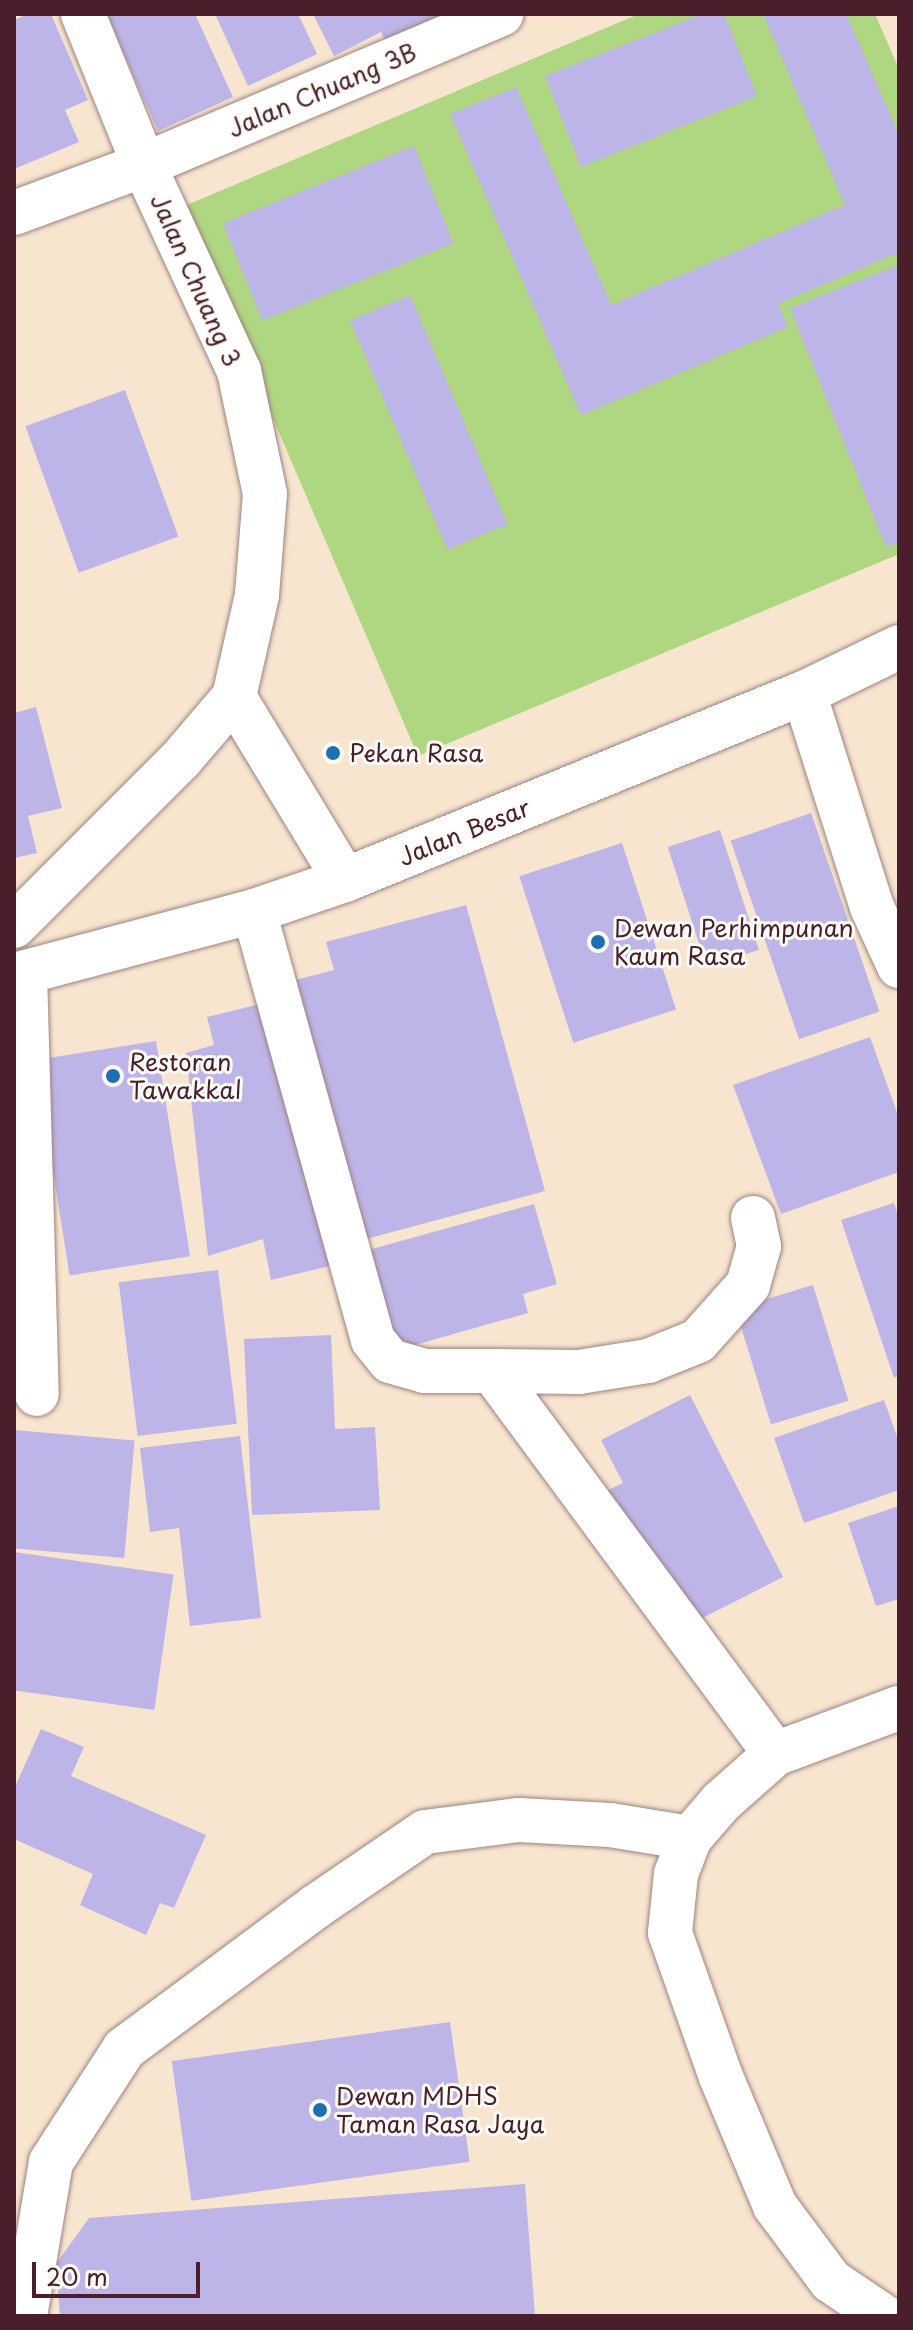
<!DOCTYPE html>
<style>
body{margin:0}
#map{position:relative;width:913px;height:2330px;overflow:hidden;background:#f7e5d0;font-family:"Playpen Sans",sans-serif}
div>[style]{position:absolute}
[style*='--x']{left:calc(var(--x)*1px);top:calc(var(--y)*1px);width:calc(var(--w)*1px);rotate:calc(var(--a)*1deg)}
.green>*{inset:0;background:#afd680}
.building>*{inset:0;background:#bdb4e8;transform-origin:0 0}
.roads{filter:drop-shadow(0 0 2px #a0827e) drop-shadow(0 0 2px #a0827e)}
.minor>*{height:44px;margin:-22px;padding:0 22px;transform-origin:22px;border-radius:22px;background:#fff}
.major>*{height:44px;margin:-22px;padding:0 22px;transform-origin:22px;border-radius:22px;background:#fff}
.dots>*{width:22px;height:22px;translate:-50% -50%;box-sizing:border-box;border:4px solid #fdfcf7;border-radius:50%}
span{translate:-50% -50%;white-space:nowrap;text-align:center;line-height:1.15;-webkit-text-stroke:6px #fdfcf7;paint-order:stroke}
.street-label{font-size:24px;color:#4a1f2b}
.poi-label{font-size:24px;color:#4a1f2b}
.left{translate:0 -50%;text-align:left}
.frame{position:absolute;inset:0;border:16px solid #4a1f2b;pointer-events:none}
.scale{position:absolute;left:32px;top:2262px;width:168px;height:36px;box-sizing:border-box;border:4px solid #4a1f2b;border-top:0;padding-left:10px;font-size:24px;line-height:28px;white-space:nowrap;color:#4a1f2b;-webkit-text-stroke:6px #fdfcf7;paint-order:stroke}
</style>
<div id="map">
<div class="green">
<div style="clip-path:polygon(639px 14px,875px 14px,899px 69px,899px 554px,418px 756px,182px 207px)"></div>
</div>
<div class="building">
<div style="clip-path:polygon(29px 14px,51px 14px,88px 100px,65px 110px,79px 142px,14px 169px,14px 20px)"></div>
<div style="clip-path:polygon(106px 14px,195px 14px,233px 97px,158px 131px)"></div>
<div style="clip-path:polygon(215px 14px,298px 14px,317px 54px,248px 86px)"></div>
<div style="clip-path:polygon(313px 14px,442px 14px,446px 21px,389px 48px,381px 32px,334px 56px)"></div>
<div style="clip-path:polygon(702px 14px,724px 14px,757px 96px,581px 167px,545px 76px)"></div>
<div style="clip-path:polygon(763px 14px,846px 14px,899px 135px,899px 252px,778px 304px,788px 327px,581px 415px,450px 114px,516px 87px,611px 305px,845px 205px)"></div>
<div style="left:414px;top:146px;width:105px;height:206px;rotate:68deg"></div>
<div style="clip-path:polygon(899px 265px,899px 542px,886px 547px,790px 308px)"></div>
<div style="left:410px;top:295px;width:249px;height:65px;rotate:67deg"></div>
<div style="left:125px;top:390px;width:156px;height:106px;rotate:70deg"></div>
<div style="clip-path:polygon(36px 707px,62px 808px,28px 816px,37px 853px,14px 858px,14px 713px)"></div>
<div style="left:811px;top:813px;width:210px;height:85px;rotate:71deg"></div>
<div style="left:720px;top:830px;width:126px;height:55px;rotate:72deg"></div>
<div style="left:622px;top:843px;width:175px;height:108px;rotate:72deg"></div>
<div style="clip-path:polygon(466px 905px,545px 1191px,351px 1243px,280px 984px,334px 970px,326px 942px)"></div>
<div style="clip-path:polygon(268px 1002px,334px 1265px,271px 1280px,263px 1239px,208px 1256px,186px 1053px,214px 1045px,207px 1017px)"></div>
<div style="clip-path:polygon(870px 1037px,899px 1118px,899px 1172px,781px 1214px,733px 1085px)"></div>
<div style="left:156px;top:1041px;width:218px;height:122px;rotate:81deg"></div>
<div style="clip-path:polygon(894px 1203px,899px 1219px,899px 1376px,894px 1378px,841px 1220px)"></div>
<div style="clip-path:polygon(534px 1204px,557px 1284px,523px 1294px,528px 1313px,390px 1352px,361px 1252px)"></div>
<div style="left:218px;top:1270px;width:155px;height:100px;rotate:83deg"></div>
<div style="left:813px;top:1285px;width:121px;height:81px;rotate:73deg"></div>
<div style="clip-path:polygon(331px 1335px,335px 1429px,375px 1427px,380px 1510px,252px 1515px,244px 1339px)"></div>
<div style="clip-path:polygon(690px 1395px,783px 1577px,675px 1632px,602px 1493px,623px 1483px,601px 1440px)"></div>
<div style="clip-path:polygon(884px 1400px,899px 1442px,899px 1490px,804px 1523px,774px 1438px)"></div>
<div style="left:14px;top:1430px;width:121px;height:118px;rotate:5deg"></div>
<div style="clip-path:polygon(240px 1436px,261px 1618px,190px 1626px,179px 1528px,150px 1532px,140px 1448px)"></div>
<div style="clip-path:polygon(899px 1506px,899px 1599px,876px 1606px,848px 1523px)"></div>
<div style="left:14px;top:1552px;width:161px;height:137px;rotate:8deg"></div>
<div style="clip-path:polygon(41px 1729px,84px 1747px,71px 1776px,206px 1835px,174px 1908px,160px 1903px,146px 1935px,80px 1905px,93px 1874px,14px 1839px,14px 1789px)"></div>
<div style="left:450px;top:2022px;width:141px;height:281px;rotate:82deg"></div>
<div style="clip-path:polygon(525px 2184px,535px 2316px,60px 2316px,56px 2264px,89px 2218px)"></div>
</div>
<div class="roads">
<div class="minor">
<div style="--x:14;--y:213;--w:139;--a:-20.3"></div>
<div style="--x:144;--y:165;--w:388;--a:-22.9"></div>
<div style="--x:804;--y:693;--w:225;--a:72.4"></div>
<div style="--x:872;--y:907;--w:65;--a:65.4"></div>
<div style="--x:234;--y:697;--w:214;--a:58.8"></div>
<div style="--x:254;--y:911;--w:445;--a:74.5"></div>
<div style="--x:373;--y:1340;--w:27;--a:51"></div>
<div style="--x:390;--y:1361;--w:35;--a:16"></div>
<div style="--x:424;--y:1371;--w:68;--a:0"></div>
<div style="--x:14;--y:926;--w:236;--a:-45"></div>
<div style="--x:181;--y:759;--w:82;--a:-49.5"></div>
<div style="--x:234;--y:697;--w:105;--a:-77.3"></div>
<div style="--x:257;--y:595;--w:101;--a:-85.5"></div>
<div style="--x:265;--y:494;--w:126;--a:-101.9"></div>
<div style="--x:239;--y:371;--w:227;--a:-114.8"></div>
<div style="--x:144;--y:165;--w:163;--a:-112"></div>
<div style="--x:25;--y:973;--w:421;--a:88.4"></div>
<div style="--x:753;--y:1218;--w:29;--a:78"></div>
<div style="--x:759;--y:1246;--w:41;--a:105.8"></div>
<div style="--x:748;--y:1285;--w:75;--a:131.8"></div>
<div style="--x:698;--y:1341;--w:54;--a:158.2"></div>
<div style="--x:648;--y:1361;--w:70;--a:170.9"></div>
<div style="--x:579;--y:1372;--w:87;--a:-179.3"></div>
<div style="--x:492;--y:1371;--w:476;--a:53.5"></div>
<div style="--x:25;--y:2316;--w:156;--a:-80.4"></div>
<div style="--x:51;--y:2162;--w:135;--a:-57.1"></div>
<div style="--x:124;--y:2049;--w:238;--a:-36.6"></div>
<div style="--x:315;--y:1907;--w:133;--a:-34.3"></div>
<div style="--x:425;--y:1832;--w:95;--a:-7.3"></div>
<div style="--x:519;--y:1820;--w:91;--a:3.1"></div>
<div style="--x:610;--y:1825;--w:81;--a:9.2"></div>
<div style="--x:883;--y:2316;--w:63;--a:-146.1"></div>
<div style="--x:831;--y:2281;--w:94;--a:-126.7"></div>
<div style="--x:775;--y:2206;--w:140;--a:-112.7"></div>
<div style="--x:721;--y:2077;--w:153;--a:-109.5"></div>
<div style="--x:670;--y:1933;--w:59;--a:-84.2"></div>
<div style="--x:676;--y:1874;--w:39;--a:-69"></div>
<div style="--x:690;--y:1838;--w:48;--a:-49.3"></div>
<div style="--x:721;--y:1802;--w:72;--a:-41.6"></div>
<div style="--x:775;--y:1754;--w:132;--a:-20.4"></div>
</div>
<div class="major">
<div style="--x:14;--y:975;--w:248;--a:-14.9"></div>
<div style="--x:254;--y:911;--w:96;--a:-18.8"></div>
<div style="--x:345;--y:880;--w:496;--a:-22.2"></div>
<div style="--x:804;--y:693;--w:106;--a:-25.8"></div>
</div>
</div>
<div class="dots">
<div style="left:333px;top:753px;background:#1f6fb2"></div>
<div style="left:598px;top:942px;background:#1f6fb2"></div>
<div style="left:113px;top:1076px;background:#1f6fb2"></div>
<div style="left:320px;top:2110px;background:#1f6fb2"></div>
</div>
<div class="street-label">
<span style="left:322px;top:90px;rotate:-23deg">Jalan Chuang 3B</span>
<span style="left:196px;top:280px;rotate:66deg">Jalan Chuang 3</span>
<span style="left:464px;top:832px;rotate:-22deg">Jalan Besar</span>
</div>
<div class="poi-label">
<span class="left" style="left:349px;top:753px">Pekan Rasa</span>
<span class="left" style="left:614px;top:942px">Dewan Perhimpunan<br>Kaum Rasa</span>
<span class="left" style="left:129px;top:1076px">Restoran<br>Tawakkal</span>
<span class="left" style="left:336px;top:2110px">Dewan MDHS<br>Taman Rasa Jaya</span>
</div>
<div class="frame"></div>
<div class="scale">20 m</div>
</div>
